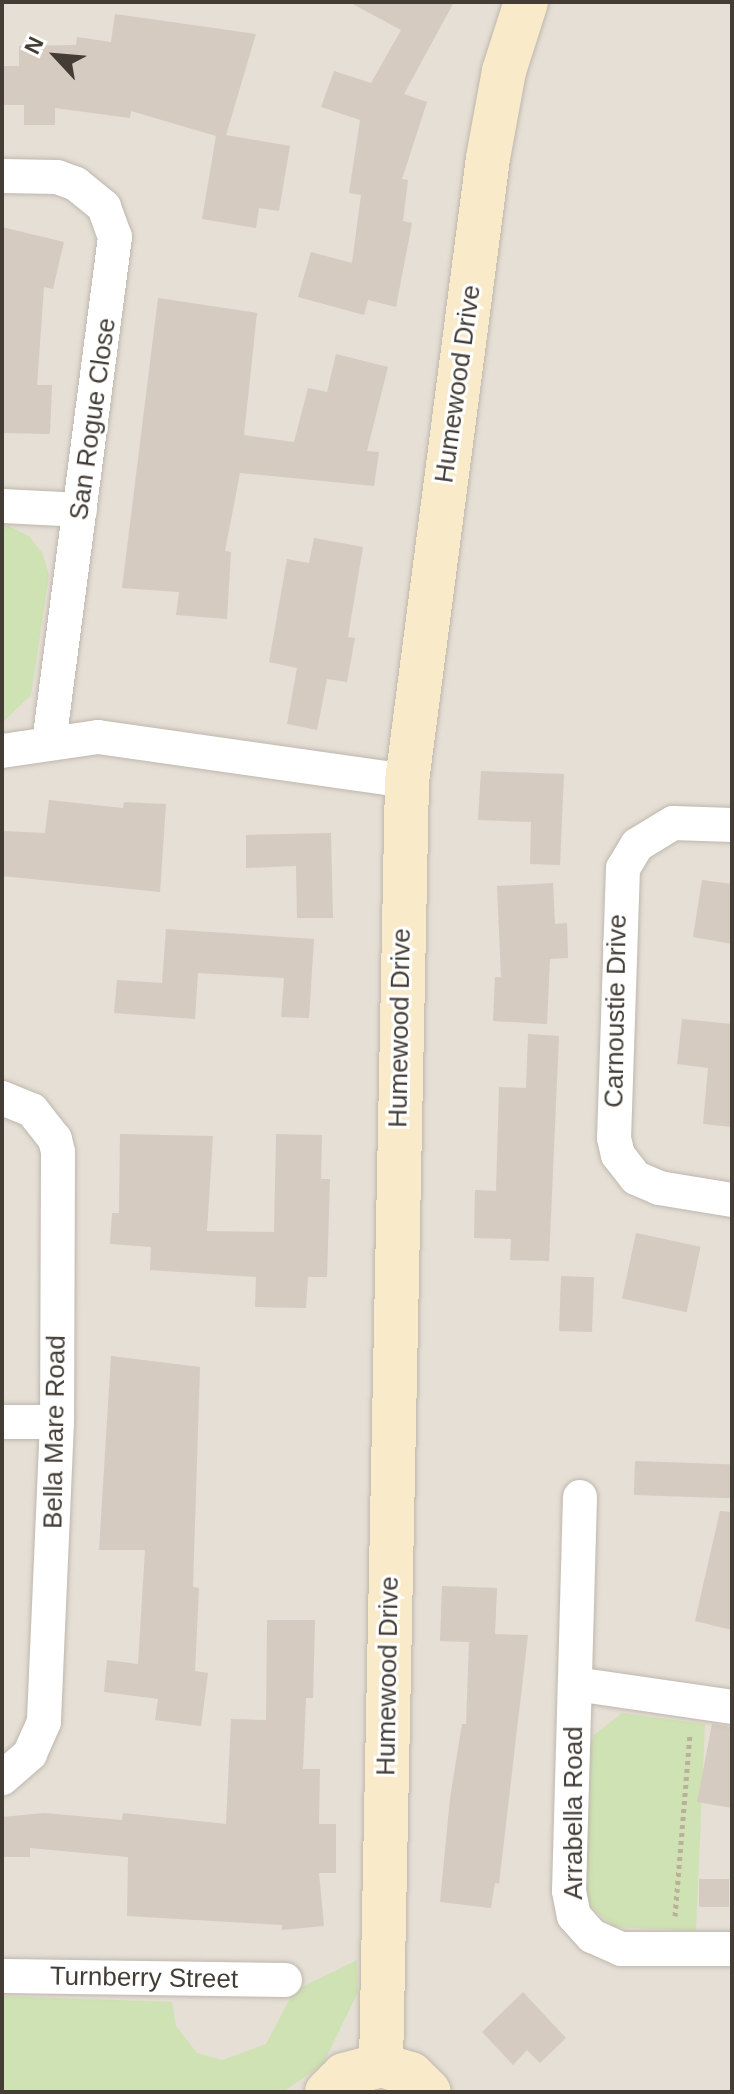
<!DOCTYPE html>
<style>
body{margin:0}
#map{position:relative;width:734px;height:2094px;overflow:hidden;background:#f1ede6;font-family:Helvetica,sans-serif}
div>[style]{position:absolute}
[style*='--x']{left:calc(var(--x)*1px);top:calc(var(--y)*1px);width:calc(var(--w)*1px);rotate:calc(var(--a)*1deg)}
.residential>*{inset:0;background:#e5dfd5;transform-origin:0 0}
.green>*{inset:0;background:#cfe2b3}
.building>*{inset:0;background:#d5cbc0;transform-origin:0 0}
.path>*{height:5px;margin-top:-2.5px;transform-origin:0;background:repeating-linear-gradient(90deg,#bcaf9c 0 4px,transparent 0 8px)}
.roads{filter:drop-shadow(0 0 2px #bfb7ad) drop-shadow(0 0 2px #bfb7ad)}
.street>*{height:34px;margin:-17px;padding:0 17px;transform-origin:17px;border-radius:17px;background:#fff}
.secondary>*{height:44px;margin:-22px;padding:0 22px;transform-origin:22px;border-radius:22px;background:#f9ebc9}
span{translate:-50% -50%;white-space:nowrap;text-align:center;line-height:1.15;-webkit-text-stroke:6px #fff;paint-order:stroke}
.street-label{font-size:26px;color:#433d36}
.frame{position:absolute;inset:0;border:4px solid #433d36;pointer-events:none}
.north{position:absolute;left:16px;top:16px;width:80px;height:80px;-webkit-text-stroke:6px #fff;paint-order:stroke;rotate:296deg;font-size:22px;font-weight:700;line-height:32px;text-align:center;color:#433d36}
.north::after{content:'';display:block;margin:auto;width:28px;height:36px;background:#433d36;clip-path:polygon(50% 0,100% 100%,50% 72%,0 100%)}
</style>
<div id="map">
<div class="residential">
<div style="left:2px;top:2px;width:730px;height:2090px"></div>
</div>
<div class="green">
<div style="clip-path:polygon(4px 524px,29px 536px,43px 554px,49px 575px,31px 695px,2px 723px)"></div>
<div style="clip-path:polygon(622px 1713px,705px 1724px,696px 1931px,614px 1927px,587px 1903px,588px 1753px,594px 1735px)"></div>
<div style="clip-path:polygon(357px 1960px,358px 1992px,323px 2064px,283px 2092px,2px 2092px,2px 1996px,172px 2002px,176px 2026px,197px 2053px,222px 2060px,266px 2044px,294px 1991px)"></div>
</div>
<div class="building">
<div style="clip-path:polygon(349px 2px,454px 2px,404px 94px,427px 102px,402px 179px,408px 180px,403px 221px,412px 223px,396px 307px,368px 300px,364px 315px,298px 297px,311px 252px,352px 263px,361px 195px,349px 193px,360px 120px,321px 107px,334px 71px,371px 83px,401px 30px)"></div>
<div style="clip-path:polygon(115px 14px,256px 34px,226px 135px,290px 146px,279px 211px,259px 208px,256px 228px,202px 219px,216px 136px,131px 111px,130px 118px,55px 108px,55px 125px,24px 125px,24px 105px,2px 105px,2px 66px,19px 66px,19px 46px,76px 45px,77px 37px,111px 42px)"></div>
<div style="clip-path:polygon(2px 227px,64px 242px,53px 289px,44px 287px,37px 385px,52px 385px,50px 434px,2px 433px)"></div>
<div style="clip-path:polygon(158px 298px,257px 313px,244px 435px,294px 442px,308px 388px,327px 392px,336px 354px,388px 367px,367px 451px,379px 452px,374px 486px,240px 473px,225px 551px,231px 552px,227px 619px,176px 615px,179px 592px,122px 588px)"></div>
<div style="clip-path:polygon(314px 538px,363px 547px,348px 637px,355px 638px,347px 682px,327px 679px,317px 730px,287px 724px,297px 668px,269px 662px,287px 559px,309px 563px)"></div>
<div style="clip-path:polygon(481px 771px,564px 774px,560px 865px,530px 864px,531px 822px,478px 820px)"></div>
<div style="clip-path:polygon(49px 800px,123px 808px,124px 802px,166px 804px,160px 892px,2px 876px,2px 831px,45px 833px)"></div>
<div style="clip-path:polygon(331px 833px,333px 918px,297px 918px,296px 866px,246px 868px,246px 835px)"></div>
<div style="clip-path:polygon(702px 880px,732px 884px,732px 944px,693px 937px)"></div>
<div style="clip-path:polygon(553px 883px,555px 924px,567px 923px,568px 958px,550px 959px,547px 1024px,493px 1021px,495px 977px,501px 977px,497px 886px)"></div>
<div style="clip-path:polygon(166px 929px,314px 939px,309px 1018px,281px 1017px,284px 978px,198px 973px,195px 1019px,114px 1013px,117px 980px,162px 983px)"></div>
<div style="clip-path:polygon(682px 1019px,732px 1024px,732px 1127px,703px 1124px,708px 1068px,677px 1064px)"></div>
<div style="clip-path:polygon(528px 1034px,559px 1036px,549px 1261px,510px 1260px,511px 1239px,474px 1238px,475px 1190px,496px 1191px,499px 1087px,526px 1088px)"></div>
<div style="clip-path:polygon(120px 1134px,213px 1136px,207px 1231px,274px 1232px,276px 1134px,322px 1135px,321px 1179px,330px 1179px,327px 1277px,308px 1277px,306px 1308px,255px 1307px,256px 1277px,150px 1270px,151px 1247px,110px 1244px,112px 1213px,119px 1213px)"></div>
<div style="left:636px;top:1233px;width:66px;height:67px;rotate:12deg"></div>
<div style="left:561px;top:1276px;width:33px;height:55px;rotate:2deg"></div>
<div style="clip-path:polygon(111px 1356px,200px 1367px,193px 1587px,199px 1588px,195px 1671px,208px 1673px,201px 1726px,155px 1720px,158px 1699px,104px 1692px,107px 1660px,138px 1664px,145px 1550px,99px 1550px)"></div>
<div style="left:635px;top:1461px;width:97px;height:34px;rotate:2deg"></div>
<div style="clip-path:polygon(720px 1511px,732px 1512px,732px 1630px,695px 1621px)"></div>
<div style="clip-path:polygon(442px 1586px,497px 1588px,495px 1634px,528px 1635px,499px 1884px,495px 1883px,491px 1908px,440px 1902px,450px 1798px,462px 1724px,466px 1724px,469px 1642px,440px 1641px)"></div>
<div style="clip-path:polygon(267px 1620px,315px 1620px,313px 1698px,306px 1698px,303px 1769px,320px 1769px,319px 1824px,336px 1824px,336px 1873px,319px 1873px,324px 1926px,282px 1930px,282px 1925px,127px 1916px,128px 1857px,30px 1848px,30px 1857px,2px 1857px,2px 1817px,44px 1813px,122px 1820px,123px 1813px,226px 1824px,231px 1719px,266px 1720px)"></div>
<div style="clip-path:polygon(712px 1724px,732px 1727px,732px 1808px,697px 1802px)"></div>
<div style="left:699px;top:1879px;width:30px;height:28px"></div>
<div style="clip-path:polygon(523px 1992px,566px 2038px,540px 2063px,527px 2050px,513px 2065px,482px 2032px)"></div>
</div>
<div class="path">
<div style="--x:675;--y:1916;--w:183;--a:-85.3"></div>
</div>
<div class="roads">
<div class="street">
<div style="--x:2;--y:176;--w:55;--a:1"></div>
<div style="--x:57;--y:177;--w:20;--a:20"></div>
<div style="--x:76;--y:184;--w:36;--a:39"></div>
<div style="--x:104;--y:207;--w:32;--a:70"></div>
<div style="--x:115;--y:237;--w:510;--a:97.43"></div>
<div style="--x:2;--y:506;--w:78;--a:2.9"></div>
<div style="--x:2;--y:751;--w:97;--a:-8.3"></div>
<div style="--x:98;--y:737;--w:312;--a:8.1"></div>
<div style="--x:732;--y:825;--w:59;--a:-178.1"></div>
<div style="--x:673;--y:823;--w:42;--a:148.6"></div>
<div style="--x:637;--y:845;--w:27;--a:121"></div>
<div style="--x:623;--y:868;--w:270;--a:91.9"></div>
<div style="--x:614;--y:1138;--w:17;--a:77"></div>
<div style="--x:618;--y:1155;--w:29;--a:52"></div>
<div style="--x:636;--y:1178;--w:25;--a:23"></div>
<div style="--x:659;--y:1188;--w:74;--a:9.3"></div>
<div style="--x:2;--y:1098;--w:32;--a:22"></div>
<div style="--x:32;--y:1110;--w:37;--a:52"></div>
<div style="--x:55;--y:1139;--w:13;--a:77"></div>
<div style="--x:58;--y:1152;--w:270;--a:90.2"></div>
<div style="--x:57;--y:1422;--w:300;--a:92.5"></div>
<div style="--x:44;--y:1722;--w:35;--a:114"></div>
<div style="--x:30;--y:1754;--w:37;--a:139"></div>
<div style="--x:2;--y:1422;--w:55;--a:0"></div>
<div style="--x:580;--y:1497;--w:394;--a:91.6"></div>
<div style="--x:569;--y:1891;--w:25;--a:79"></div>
<div style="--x:574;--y:1916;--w:27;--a:48"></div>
<div style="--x:592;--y:1936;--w:32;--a:24"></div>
<div style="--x:621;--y:1949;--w:111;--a:0"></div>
<div style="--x:575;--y:1684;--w:159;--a:8.3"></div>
<div style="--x:2;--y:1976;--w:283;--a:0.8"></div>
</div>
<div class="secondary">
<div style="--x:381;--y:2065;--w:1284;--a:-88.84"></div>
<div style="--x:407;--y:781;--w:628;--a:-82.59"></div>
<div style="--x:488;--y:158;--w:88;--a:-79.6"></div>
<div style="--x:504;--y:71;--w:72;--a:-72.3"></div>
<div style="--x:327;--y:2092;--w:24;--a:-45"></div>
<div style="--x:344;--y:2075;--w:38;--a:-15"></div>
<div style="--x:381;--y:2065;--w:31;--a:17"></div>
<div style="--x:411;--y:2074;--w:25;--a:45"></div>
</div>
</div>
<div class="street-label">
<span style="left:458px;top:384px;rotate:-82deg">Humewood Drive</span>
<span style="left:93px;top:419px;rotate:-82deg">San Rogue Close</span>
<span style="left:616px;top:1011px;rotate:-89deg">Carnoustie Drive</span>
<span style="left:400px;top:1028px;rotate:-89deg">Humewood Drive</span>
<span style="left:55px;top:1432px;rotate:-89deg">Bella Mare Road</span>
<span style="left:388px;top:1676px;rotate:-89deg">Humewood Drive</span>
<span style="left:574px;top:1813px;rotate:-90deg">Arrabella Road</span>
<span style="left:144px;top:1978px;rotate:1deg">Turnberry Street</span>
</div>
<div class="frame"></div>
<div class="north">N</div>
</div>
